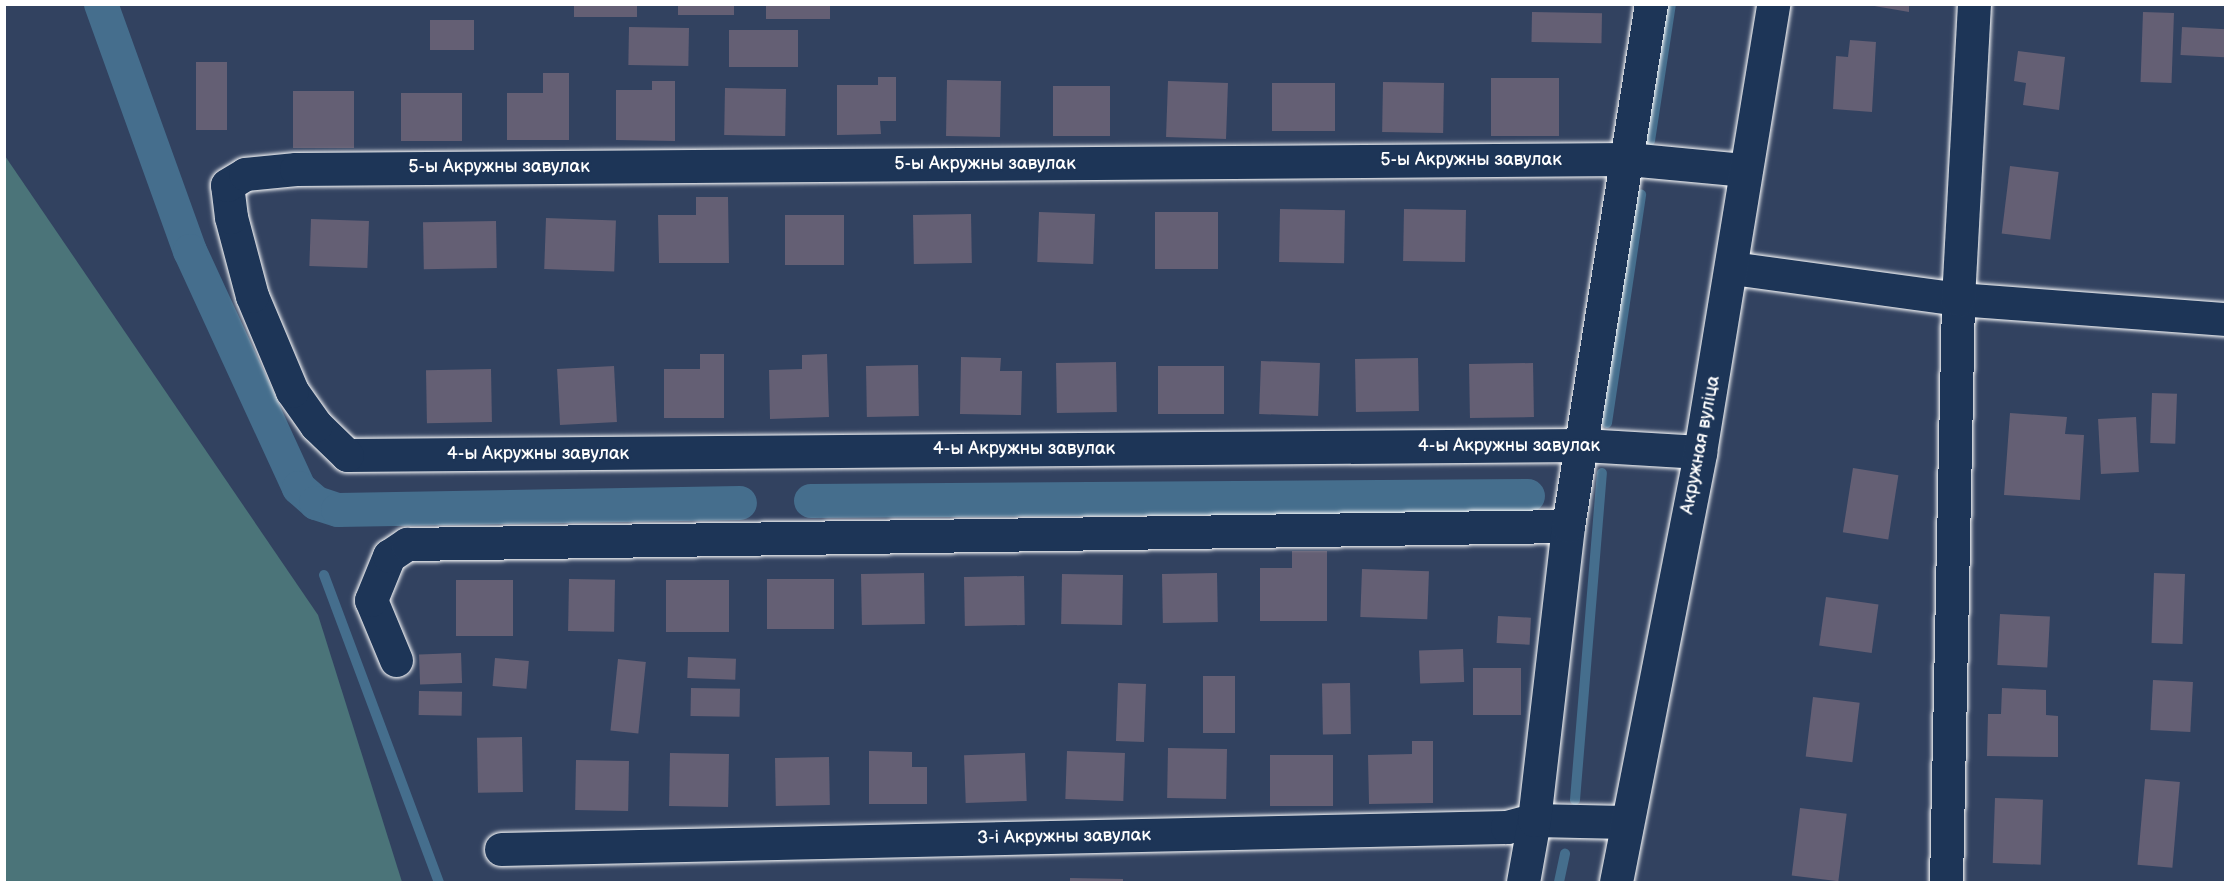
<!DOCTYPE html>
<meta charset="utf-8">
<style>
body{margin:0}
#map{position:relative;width:2230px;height:887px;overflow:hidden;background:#324260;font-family:"Balsamiq Sans",sans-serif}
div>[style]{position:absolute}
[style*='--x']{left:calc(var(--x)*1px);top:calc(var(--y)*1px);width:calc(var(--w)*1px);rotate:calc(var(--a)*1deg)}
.green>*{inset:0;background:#4b7479}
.stream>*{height:10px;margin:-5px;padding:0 5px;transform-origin:5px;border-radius:5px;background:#456e8d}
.canal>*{height:34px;margin:-17px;padding:0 17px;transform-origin:17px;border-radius:17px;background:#456e8d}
.building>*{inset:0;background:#645f74;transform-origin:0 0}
.roads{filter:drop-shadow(0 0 2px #fff) drop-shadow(0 0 2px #fff)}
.minor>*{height:33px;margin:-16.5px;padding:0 16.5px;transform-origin:16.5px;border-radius:16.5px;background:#1d3557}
span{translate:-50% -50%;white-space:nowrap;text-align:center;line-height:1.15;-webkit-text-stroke:4.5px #1d3557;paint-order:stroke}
.street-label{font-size:18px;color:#fff}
.frame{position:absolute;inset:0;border:6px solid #fff;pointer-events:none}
</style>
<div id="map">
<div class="green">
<div style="clip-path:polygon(5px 156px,318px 615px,402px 882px,5px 882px)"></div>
</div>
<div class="stream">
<div style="--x:1650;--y:141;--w:139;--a:-81.3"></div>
<div style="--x:1607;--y:423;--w:231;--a:-81.5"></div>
<div style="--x:324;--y:575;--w:328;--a:69.5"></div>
<div style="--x:1575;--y:800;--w:328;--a:-85.3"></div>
<div style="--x:1559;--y:882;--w:29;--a:-78"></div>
</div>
<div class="canal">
<div style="--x:101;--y:4;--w:263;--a:70.2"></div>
<div style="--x:190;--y:251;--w:261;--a:65.3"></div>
<div style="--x:299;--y:488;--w:23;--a:41"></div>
<div style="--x:316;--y:503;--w:23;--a:18"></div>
<div style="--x:338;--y:510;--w:402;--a:-1"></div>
<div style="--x:811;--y:501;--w:717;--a:-0.4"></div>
</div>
<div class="building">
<div style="left:574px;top:4px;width:63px;height:13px"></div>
<div style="left:678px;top:4px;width:56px;height:11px"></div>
<div style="left:766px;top:4px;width:64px;height:15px"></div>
<div style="clip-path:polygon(1863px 4px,1909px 4px,1909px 12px)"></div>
<div style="left:1532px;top:12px;width:70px;height:30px;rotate:1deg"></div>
<div style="left:2143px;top:12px;width:31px;height:70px;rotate:2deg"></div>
<div style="left:474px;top:20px;width:30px;height:44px;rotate:90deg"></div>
<div style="left:629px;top:27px;width:60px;height:38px;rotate:1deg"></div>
<div style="left:2182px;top:27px;width:44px;height:28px;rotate:3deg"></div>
<div style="left:729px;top:30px;width:69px;height:37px"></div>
<div style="clip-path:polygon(1850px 40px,1876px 42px,1872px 112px,1833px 109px,1836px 56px,1848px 57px)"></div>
<div style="clip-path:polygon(2018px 51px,2065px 57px,2059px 110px,2023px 105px,2026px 83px,2014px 81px)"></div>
<div style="left:196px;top:62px;width:31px;height:68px"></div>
<div style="clip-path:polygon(543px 73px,569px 73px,569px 140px,507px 140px,507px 93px,543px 93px)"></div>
<div style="clip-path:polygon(878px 77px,896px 77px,896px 121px,880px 121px,881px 134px,837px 135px,837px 85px,878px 85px)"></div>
<div style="left:1491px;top:78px;width:68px;height:58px"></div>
<div style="left:947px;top:80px;width:54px;height:56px;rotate:1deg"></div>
<div style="clip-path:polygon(652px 81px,675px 81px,675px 141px,616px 140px,616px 90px,652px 90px)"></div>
<div style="left:1168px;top:81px;width:60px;height:56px;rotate:2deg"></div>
<div style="left:1383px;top:82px;width:61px;height:50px;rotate:1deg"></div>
<div style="left:1272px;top:83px;width:63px;height:48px"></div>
<div style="left:1053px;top:86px;width:57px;height:50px"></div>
<div style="left:725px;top:88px;width:61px;height:47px;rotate:1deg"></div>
<div style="left:293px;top:91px;width:61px;height:57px"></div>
<div style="left:401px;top:93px;width:61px;height:48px"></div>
<div style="left:2010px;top:166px;width:49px;height:68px;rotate:7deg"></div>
<div style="clip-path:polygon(696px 197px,728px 197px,729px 263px,659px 263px,658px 215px,696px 215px)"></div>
<div style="left:1280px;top:209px;width:65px;height:53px;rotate:1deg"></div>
<div style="left:1404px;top:209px;width:62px;height:52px;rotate:1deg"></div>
<div style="left:1039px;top:212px;width:56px;height:50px;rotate:2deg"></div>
<div style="left:1155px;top:212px;width:63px;height:57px"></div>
<div style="left:971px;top:214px;width:49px;height:58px;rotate:89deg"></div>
<div style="left:785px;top:215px;width:59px;height:50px"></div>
<div style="left:546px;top:218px;width:70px;height:51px;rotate:2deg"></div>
<div style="left:311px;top:219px;width:58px;height:47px;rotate:2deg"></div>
<div style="left:496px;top:221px;width:47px;height:73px;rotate:89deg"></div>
<div style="clip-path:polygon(700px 354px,724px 354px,724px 418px,664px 418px,664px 369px,700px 369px)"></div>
<div style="clip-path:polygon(827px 354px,829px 417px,770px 419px,769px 370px,802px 369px,802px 355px)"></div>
<div style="clip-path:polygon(961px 357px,1001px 358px,1000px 371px,1022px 371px,1021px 415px,960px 414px)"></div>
<div style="left:1418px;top:358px;width:53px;height:63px;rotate:89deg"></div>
<div style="left:1261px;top:361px;width:59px;height:53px;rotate:2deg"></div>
<div style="left:1116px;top:362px;width:50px;height:60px;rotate:89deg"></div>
<div style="left:1533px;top:363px;width:54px;height:64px;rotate:89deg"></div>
<div style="left:918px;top:365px;width:51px;height:52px;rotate:89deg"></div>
<div style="left:614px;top:366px;width:56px;height:57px;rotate:87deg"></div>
<div style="left:1158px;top:366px;width:66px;height:48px"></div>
<div style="left:491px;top:369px;width:53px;height:65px;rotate:89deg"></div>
<div style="left:2152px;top:393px;width:25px;height:50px;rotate:2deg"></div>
<div style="clip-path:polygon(2010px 413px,2067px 417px,2065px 434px,2084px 435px,2080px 500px,2004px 495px)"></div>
<div style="left:2136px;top:417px;width:55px;height:38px;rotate:87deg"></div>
<div style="left:1853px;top:468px;width:46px;height:65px;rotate:9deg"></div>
<div style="clip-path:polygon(1292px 551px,1327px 551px,1327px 621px,1260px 621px,1260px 568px,1292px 568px)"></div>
<div style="left:1362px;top:569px;width:67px;height:48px;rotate:2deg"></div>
<div style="left:924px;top:573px;width:51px;height:63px;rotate:89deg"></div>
<div style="left:1217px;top:573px;width:49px;height:55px;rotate:89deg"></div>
<div style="left:2154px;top:573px;width:31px;height:70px;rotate:2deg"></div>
<div style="left:1062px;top:574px;width:61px;height:50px;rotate:1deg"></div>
<div style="left:1024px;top:576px;width:49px;height:60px;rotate:89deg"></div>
<div style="left:569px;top:579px;width:46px;height:52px;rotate:1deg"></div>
<div style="left:767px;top:579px;width:67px;height:50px"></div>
<div style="left:456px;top:580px;width:57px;height:56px"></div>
<div style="left:666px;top:580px;width:63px;height:52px"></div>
<div style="left:1826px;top:597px;width:53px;height:49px;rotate:8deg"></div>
<div style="left:2000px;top:614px;width:50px;height:51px;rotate:3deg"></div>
<div style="left:1498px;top:616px;width:33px;height:27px;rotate:3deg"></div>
<div style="left:1463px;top:649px;width:33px;height:44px;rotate:88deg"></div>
<div style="left:461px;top:653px;width:30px;height:42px;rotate:88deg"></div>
<div style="left:688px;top:657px;width:48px;height:21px;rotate:2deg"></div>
<div style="left:495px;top:658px;width:34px;height:28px;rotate:5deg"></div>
<div style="left:618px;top:659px;width:28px;height:72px;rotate:6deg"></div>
<div style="left:1473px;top:668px;width:48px;height:47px"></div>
<div style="left:1203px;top:676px;width:32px;height:57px"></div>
<div style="left:2153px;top:680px;width:40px;height:50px;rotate:3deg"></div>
<div style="left:1118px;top:683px;width:28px;height:58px;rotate:2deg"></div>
<div style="left:1350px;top:683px;width:51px;height:28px;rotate:89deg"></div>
<div style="left:691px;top:688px;width:49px;height:28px;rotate:1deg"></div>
<div style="clip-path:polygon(2002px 688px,2046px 690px,2046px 715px,2058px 716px,2058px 757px,1987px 756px,1988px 714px,2001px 714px)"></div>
<div style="left:419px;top:691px;width:43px;height:24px;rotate:1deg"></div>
<div style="left:1813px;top:697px;width:47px;height:60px;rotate:7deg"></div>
<div style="left:522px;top:737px;width:55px;height:45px;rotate:89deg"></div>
<div style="clip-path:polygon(1412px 741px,1433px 741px,1433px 803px,1369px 804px,1368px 755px,1412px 754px)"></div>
<div style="left:1168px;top:748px;width:59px;height:50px;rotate:1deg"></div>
<div style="clip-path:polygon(869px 751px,912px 752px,912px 767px,927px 767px,927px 804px,869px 804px)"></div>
<div style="left:1067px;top:751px;width:58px;height:48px;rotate:2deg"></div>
<div style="left:670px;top:753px;width:59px;height:53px;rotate:1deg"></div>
<div style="left:1025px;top:753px;width:48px;height:61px;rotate:88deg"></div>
<div style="left:1270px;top:755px;width:63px;height:51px"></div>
<div style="left:829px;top:757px;width:48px;height:54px;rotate:89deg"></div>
<div style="left:576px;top:760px;width:53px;height:50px;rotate:1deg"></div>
<div style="left:2145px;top:779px;width:35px;height:86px;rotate:5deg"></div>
<div style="left:1995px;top:798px;width:48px;height:65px;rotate:2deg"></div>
<div style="left:1800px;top:808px;width:47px;height:68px;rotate:7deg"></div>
<div style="clip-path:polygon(1070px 878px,1123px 879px,1123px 882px,1070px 882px)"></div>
</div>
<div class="roads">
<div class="minor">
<div style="--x:1732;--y:268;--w:228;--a:7.8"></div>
<div style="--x:1958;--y:299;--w:269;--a:4.3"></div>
<div style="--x:1700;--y:452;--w:117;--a:-176.6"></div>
<div style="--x:1583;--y:445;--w:1236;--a:179.54"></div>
<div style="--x:347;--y:455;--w:43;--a:-135.9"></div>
<div style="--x:316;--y:425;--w:42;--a:-125.2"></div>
<div style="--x:292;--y:391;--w:103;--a:-112.8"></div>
<div style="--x:252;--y:296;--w:82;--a:-104.9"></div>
<div style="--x:231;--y:217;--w:32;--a:-97"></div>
<div style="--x:227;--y:185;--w:21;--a:-31"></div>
<div style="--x:245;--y:174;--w:51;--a:-5.6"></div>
<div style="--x:296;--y:169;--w:1332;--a:-0.43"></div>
<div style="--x:1628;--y:159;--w:118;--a:5.4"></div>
<div style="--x:396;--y:660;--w:65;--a:-112.6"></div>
<div style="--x:371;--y:600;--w:48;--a:-67.8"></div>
<div style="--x:389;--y:556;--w:22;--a:-34"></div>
<div style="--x:407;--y:544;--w:1161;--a:-0.89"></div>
<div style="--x:501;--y:849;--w:1006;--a:-1.25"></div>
<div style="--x:1507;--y:827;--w:28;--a:-15"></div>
<div style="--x:1534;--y:820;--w:91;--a:1.3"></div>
<div style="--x:1523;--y:882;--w:63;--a:-79.9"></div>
<div style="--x:1534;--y:820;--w:296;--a:-83.4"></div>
<div style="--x:1568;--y:526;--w:529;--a:-80.97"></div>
<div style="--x:1616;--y:882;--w:438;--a:-78.9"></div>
<div style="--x:1700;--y:452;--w:454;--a:-80.7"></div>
<div style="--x:1946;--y:882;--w:583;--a:-88.82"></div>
<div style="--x:1958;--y:299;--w:295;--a:-86.9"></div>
</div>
</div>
<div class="street-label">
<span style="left:1471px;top:160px">5-ы Акружны завулак</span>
<span style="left:985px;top:164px">5-ы Акружны завулак</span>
<span style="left:499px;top:167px">5-ы Акружны завулак</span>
<span style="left:1701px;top:445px;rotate:-79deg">Акружная вуліца</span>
<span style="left:1509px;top:446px">4-ы Акружны завулак</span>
<span style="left:1024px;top:449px">4-ы Акружны завулак</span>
<span style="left:538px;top:454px">4-ы Акружны завулак</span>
<span style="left:1064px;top:837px;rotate:-1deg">3-і Акружны завулак</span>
</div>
<div class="frame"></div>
</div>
